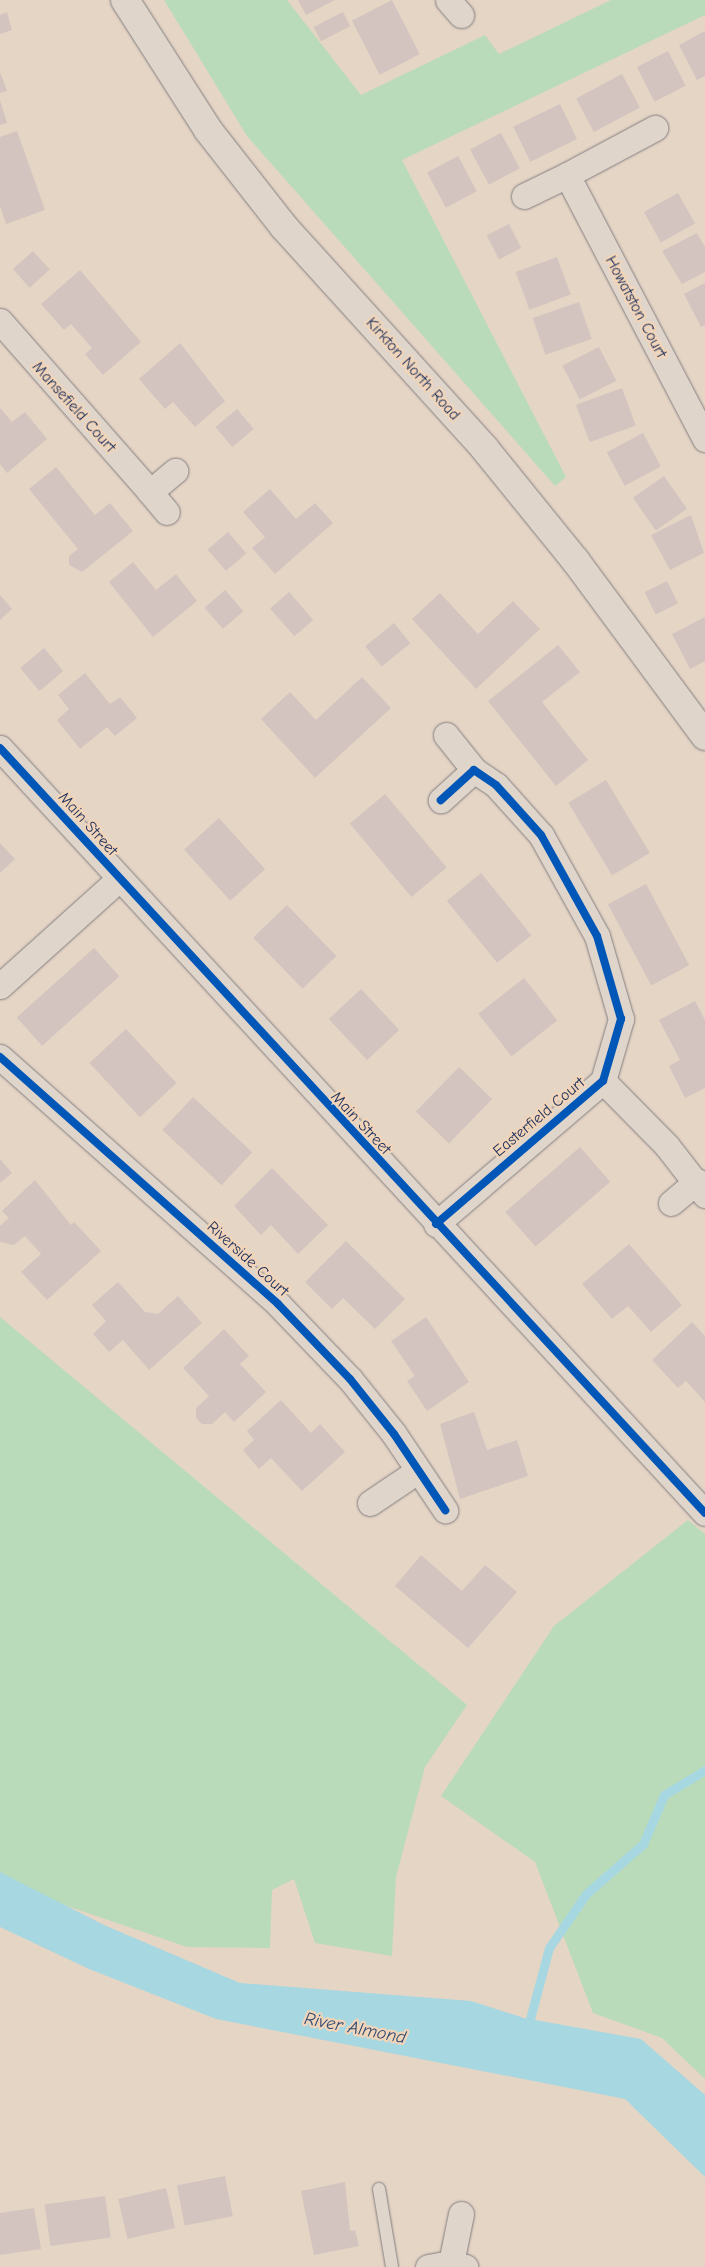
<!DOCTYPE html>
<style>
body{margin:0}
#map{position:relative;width:705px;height:2267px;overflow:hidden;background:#e5d5c5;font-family:"Comic Neue",sans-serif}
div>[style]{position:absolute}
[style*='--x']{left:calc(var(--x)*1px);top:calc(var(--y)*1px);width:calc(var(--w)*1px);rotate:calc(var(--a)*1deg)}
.green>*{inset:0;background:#badbb9}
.water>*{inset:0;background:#a7d7e1}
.stream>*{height:9px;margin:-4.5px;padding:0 4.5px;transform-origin:4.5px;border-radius:4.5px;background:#a7d7e1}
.building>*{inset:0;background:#d3c4c0;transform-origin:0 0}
.roads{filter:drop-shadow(0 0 1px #827f80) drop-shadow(0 0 1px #827f80)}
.lane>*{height:12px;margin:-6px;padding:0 6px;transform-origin:6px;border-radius:6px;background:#e0d5ca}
.street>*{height:25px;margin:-12.5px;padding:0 12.5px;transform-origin:12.5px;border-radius:12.5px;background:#e0d5ca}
.secondary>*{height:28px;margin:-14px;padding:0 14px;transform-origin:14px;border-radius:14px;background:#e0d5ca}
.cycleway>*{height:8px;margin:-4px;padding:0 4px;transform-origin:4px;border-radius:4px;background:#0057b8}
span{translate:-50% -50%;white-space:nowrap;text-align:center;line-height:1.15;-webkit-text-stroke:4.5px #f2d5b8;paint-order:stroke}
.street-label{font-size:16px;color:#1b2f5e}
.water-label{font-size:18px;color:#2c4873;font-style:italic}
</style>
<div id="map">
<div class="green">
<div style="clip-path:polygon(164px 0,287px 0,361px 95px,485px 35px,499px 54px,611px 0,705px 0,705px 15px,402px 160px,566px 477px,555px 486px,247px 136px)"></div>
<div style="clip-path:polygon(0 1317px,467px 1705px,425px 1767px,396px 1877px,392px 1956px,315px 1943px,294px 1879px,272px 1890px,270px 1948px,187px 1947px,0 1883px)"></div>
<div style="clip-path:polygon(688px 1520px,705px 1534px,705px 2079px,662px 2038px,593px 2013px,535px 1862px,441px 1796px,554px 1626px)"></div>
</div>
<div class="water">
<div style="clip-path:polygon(0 1872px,104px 1925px,240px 1983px,471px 2001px,524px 2018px,641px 2039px,705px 2095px,705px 2177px,625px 2099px,216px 2019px,89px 1969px,0 1927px)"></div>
</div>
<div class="stream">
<div style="--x:527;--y:2030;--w:85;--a:-75"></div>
<div style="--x:549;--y:1948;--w:65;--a:-55.6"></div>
<div style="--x:586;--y:1894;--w:76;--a:-41.3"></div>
<div style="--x:643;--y:1844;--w:53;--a:-66.8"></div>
<div style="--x:664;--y:1795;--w:48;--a:-31.4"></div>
</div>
<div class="building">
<div style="clip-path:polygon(298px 0,335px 0,306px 15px)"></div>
<div style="left:392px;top:0;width:61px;height:45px;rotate:63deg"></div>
<div style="clip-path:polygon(7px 12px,12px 30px,0 34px,0 15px)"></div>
<div style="left:343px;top:12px;width:16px;height:33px;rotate:63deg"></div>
<div style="clip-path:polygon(705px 31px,705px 76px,697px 80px,679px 45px)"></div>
<div style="left:668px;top:51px;width:39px;height:35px;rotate:63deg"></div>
<div style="clip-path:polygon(0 72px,7px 91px,0 93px)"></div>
<div style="left:622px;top:74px;width:38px;height:52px;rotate:62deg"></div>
<div style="clip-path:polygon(0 100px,7px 123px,0 125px)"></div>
<div style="left:560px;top:104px;width:39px;height:52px;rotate:64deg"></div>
<div style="clip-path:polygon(17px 131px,45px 210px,6px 224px,0 206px,0 137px)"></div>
<div style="left:501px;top:133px;width:40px;height:35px;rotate:62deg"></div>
<div style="left:458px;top:156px;width:40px;height:35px;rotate:62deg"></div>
<div style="left:678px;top:193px;width:35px;height:39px;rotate:61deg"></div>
<div style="left:509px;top:224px;width:27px;height:25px;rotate:63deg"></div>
<div style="clip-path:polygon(697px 233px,705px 247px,705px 272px,682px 284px,662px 251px)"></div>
<div style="left:33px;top:251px;width:25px;height:27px;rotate:48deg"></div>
<div style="left:557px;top:257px;width:40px;height:44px;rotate:70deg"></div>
<div style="clip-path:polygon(80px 270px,141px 342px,103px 375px,85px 354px,92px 348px,71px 324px,64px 330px,41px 304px)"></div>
<div style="clip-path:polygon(705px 283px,705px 325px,701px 327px,684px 294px)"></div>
<div style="left:579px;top:302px;width:39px;height:49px;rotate:71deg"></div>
<div style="clip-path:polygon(180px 343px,225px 401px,195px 427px,173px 402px,165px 409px,139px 379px)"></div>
<div style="left:599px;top:347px;width:38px;height:41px;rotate:63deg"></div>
<div style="left:622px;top:388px;width:40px;height:49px;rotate:70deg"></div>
<div style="clip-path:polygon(0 408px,12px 422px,25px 412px,47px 439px,7px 473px,0 464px)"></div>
<div style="left:237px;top:409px;width:26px;height:28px;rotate:50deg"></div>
<div style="left:643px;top:433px;width:38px;height:41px;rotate:62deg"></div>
<div style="clip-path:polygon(56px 467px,95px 515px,110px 503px,133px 531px,82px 572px,69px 565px,69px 556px,78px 549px,29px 489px)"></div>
<div style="left:664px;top:476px;width:40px;height:38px;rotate:55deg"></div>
<div style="clip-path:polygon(270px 489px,296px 519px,315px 503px,333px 523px,275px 574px,252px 548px,265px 537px,243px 512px)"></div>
<div style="clip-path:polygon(691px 515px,704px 553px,670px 570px,651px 535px)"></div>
<div style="left:228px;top:532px;width:28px;height:27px;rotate:49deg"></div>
<div style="clip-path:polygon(133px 562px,156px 590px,176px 574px,197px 601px,153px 637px,109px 582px)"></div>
<div style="left:667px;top:581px;width:25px;height:25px;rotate:64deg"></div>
<div style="left:225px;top:590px;width:28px;height:27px;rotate:49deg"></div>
<div style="left:289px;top:592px;width:37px;height:25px;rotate:49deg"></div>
<div style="clip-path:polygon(440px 593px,478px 634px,513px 601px,540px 629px,476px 689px,412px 619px)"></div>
<div style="clip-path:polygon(0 595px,12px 609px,0 620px)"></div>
<div style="clip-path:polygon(705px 617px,705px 661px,690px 669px,672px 634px)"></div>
<div style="left:394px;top:623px;width:26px;height:37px;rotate:51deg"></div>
<div style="clip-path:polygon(558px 645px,580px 672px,542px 702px,588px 760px,556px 786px,488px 701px)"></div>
<div style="left:44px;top:648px;width:30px;height:31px;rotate:50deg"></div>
<div style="clip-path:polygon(85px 673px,110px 704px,120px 697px,137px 718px,115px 736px,107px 727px,80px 749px,57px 720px,69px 709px,58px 695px)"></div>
<div style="clip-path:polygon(362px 677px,391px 708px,315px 778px,261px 719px,290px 692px,316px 720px)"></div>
<div style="left:606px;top:780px;width:85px;height:44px;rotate:59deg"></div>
<div style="left:385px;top:794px;width:96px;height:46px;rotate:50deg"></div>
<div style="left:219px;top:818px;width:69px;height:47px;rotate:48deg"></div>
<div style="clip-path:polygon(0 843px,15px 859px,0 873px)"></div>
<div style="left:481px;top:873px;width:80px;height:44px;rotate:51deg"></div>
<div style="left:646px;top:884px;width:92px;height:43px;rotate:62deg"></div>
<div style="left:287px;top:905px;width:71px;height:47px;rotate:46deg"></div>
<div style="left:94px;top:948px;width:38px;height:104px;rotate:48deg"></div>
<div style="left:524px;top:978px;width:54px;height:58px;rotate:52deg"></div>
<div style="left:361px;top:989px;width:56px;height:44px;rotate:47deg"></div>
<div style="clip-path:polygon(695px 1001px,705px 1020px,705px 1088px,685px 1098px,669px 1066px,680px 1060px,659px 1020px)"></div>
<div style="left:126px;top:1029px;width:74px;height:50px;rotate:47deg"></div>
<div style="left:459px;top:1067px;width:46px;height:62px;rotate:44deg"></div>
<div style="left:193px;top:1097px;width:81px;height:45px;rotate:43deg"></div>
<div style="left:580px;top:1147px;width:46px;height:99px;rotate:49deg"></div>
<div style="clip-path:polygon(0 1159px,12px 1173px,0 1183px)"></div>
<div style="clip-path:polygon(272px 1168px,328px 1225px,298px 1254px,271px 1225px,261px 1235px,234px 1206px)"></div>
<div style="clip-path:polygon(35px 1180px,71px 1225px,74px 1222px,101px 1251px,47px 1300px,21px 1272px,41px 1254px,25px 1236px,14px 1245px,0 1242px,0 1226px,9px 1218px,2px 1211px)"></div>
<div style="clip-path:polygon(346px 1241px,405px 1299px,375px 1329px,343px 1298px,332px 1309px,305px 1282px)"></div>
<div style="clip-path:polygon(629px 1244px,682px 1305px,651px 1332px,628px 1306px,612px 1319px,582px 1284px)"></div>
<div style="clip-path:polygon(118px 1282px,145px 1312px,158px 1314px,178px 1296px,202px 1323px,149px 1370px,123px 1340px,109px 1352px,93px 1334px,106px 1321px,92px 1305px)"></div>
<div style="clip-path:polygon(426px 1317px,469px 1382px,427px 1411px,407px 1381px,415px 1376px,391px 1341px)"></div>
<div style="clip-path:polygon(692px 1322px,705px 1336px,705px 1402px,686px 1381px,678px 1388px,652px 1360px)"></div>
<div style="clip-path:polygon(224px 1329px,249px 1356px,240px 1364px,266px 1392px,234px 1422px,225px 1412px,212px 1424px,202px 1424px,196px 1418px,196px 1408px,209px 1396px,183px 1368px)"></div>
<div style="clip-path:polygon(281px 1400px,311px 1433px,320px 1424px,345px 1452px,302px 1491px,271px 1458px,259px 1469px,243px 1450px,254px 1440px,247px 1431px)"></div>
<div style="clip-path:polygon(474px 1412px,487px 1450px,517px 1440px,528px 1476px,460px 1499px,440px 1424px)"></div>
<div style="clip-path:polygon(421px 1555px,462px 1591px,485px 1565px,517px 1592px,468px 1648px,395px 1586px)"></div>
<div style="left:225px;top:2176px;width:41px;height:49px;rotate:79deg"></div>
<div style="clip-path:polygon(345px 2182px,350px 2231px,355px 2230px,359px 2246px,314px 2255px,301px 2191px)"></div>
<div style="left:166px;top:2188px;width:41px;height:49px;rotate:77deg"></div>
<div style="left:105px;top:2196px;width:42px;height:61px;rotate:82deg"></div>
<div style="clip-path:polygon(34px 2208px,41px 2249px,0 2255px,0 2213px)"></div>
</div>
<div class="roads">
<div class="lane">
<div style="--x:379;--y:2189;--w:79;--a:80.5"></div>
</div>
<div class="street">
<div style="--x:448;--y:0;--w:20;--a:49"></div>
<div style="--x:567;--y:175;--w:100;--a:-28.1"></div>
<div style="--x:524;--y:196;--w:48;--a:-26"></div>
<div style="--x:567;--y:175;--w:298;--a:62.4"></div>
<div style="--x:0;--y:321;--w:227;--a:48.7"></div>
<div style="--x:150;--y:492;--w:33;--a:-40"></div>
<div style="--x:150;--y:492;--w:26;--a:50"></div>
<div style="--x:446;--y:735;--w:45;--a:51.3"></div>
<div style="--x:0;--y:748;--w:1040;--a:47.34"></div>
<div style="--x:0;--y:986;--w:160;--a:-42"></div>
<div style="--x:0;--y:1057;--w:372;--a:41.6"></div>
<div style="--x:278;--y:1304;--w:104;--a:46.2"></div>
<div style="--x:350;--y:1379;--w:70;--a:51.3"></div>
<div style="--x:394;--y:1434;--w:92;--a:56.1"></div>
<div style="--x:603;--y:1081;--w:91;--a:45.4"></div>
<div style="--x:667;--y:1146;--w:62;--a:52.2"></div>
<div style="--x:671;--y:1203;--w:34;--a:-40"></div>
<div style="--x:436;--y:1224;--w:220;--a:-40.6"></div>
<div style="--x:603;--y:1081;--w:65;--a:-73.8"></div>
<div style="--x:621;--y:1019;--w:86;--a:-106.1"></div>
<div style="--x:597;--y:936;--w:115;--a:-119"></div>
<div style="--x:541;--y:835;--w:67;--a:-132"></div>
<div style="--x:496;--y:785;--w:27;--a:-146"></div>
<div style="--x:474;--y:770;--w:45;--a:137.7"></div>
<div style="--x:370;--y:1503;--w:55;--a:-34"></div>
<div style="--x:451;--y:2263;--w:50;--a:-78.5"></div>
<div style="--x:428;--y:2267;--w:23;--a:-10"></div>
<div style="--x:451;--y:2263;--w:15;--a:16"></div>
</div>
<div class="secondary">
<div style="--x:125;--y:0;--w:154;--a:57.4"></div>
<div style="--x:208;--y:130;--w:123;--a:51.9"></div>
<div style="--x:284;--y:227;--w:299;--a:47.8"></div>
<div style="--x:485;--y:449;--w:143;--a:51"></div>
<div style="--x:575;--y:560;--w:219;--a:53.5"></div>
</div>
</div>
<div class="cycleway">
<div style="--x:0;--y:748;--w:1040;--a:47.34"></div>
<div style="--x:0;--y:1057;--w:372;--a:41.6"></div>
<div style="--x:278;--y:1304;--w:104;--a:46.2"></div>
<div style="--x:350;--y:1379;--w:70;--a:51.3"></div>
<div style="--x:394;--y:1434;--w:92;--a:56.1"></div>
<div style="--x:436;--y:1224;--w:220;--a:-40.6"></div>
<div style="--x:603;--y:1081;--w:65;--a:-73.8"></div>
<div style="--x:621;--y:1019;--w:86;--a:-106.1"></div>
<div style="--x:597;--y:936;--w:115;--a:-119"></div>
<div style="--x:541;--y:835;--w:67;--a:-132"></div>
<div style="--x:496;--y:785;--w:27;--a:-146"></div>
<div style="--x:474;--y:770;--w:45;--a:137.7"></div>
</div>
<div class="street-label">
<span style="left:636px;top:307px;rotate:62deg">Howatston Court</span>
<span style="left:413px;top:369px;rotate:48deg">Kirkton North Road</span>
<span style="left:74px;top:407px;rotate:48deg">Mansefield Court</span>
<span style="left:88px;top:824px;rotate:48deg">Main Street</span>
<span style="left:539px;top:1117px;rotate:-40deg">Easterfield Court</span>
<span style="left:361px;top:1123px;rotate:47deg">Main Street</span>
<span style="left:248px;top:1259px;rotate:42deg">Riverside Court</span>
</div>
<div class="water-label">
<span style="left:355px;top:2029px;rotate:11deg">River Almond</span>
</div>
</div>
